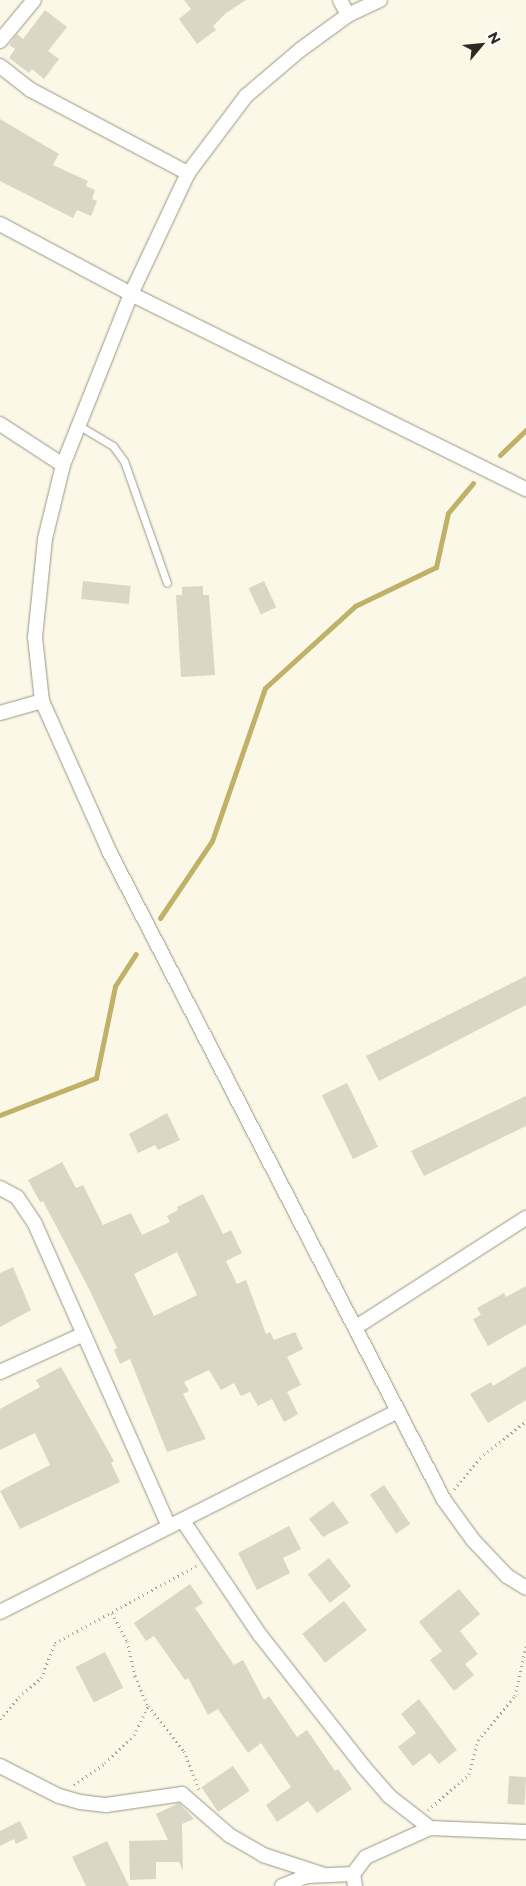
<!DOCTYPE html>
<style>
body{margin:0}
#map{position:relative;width:526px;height:1886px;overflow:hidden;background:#fbf8e8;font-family:Montserrat,sans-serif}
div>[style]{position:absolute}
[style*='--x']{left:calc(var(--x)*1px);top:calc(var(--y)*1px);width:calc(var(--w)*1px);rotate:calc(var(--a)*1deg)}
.stream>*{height:5px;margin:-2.5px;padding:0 2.5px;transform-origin:2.5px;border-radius:2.5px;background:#c0b168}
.building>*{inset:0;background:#dad7c7;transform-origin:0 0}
.path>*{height:3px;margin-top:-1.5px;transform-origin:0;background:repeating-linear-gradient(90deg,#a19f93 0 1px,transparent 0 5px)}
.roads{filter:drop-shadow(0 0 1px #999687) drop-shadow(0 0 1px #999687)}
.service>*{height:7px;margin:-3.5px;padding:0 3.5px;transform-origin:3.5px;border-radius:3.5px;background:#fff}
.minor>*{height:14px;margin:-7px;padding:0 7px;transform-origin:7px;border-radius:7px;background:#fff}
span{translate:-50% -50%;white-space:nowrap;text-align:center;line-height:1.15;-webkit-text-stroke:5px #fff;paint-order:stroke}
.north{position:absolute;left:456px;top:20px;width:50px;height:50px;-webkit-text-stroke:4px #fff;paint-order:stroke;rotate:62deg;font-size:14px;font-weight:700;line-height:20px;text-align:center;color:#2a2923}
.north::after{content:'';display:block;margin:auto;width:18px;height:22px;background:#2a2923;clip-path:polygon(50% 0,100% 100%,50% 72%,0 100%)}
</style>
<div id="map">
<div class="stream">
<div style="--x:500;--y:455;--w:36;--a:-44"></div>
<div style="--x:160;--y:918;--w:93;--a:-56"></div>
<div style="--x:212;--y:841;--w:162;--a:-70.9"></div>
<div style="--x:265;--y:688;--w:122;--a:-42.3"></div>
<div style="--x:355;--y:606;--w:90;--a:-25.7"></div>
<div style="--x:436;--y:567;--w:55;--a:-77.5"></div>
<div style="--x:448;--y:513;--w:39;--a:-50"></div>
<div style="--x:0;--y:1115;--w:103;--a:-21.1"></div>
<div style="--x:96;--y:1078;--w:94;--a:-78.3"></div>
<div style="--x:115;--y:986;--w:38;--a:-57"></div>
</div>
<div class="building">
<div style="clip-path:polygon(184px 0,246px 0,226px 13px,213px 26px,216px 30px,197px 44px,179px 19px,191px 9px)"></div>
<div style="clip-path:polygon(45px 10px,67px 27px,48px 51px,59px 59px,44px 79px,32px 69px,29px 73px,9px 58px,15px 49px,9px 45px,17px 34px,23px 39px)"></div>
<div style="clip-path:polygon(0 119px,59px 154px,53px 165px,88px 181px,86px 186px,95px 190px,92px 199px,97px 201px,91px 216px,77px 210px,73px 218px,0 181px)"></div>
<div style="left:83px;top:581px;width:48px;height:18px;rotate:6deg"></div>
<div style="left:264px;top:581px;width:29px;height:17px;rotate:65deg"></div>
<div style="clip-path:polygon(203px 586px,203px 595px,209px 595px,215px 675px,181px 677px,176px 595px,182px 595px,182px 587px)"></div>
<div style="clip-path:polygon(526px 976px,526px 1005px,379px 1081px,366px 1056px)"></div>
<div style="left:347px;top:1083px;width:71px;height:28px;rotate:64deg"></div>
<div style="clip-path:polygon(526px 1096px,526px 1126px,424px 1176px,411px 1151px)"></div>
<div style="clip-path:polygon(167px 1113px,180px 1140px,158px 1150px,155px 1145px,138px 1153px,129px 1134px)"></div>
<div style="clip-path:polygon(evenodd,62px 1162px,76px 1188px,83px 1185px,103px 1225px,131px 1213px,142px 1235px,170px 1222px,167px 1216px,178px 1210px,177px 1207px,203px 1194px,223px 1234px,231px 1230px,242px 1253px,226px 1261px,237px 1284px,246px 1280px,266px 1334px,270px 1332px,274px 1340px,295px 1332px,303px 1349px,287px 1357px,301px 1385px,287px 1392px,298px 1414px,284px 1422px,272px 1399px,258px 1406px,250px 1392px,241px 1396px,234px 1383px,221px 1390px,209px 1370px,184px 1382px,189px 1391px,183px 1394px,206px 1439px,167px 1452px,130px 1359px,120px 1364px,114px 1350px,117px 1348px,88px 1287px,43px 1201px,40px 1202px,28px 1180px,62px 1162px,177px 1252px,197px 1295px,154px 1316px,134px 1274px,177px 1252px)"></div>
<div style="clip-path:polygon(13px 1267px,31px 1310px,0 1327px,0 1273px)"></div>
<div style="clip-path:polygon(526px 1286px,526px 1324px,488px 1346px,473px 1319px,481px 1315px,477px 1308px,504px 1293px,506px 1297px)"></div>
<div style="clip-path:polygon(526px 1366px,526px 1400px,488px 1423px,470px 1394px,491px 1382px,493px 1386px)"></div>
<div style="clip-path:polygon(61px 1367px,114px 1461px,111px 1463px,120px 1482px,20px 1529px,0 1491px,50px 1465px,35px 1433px,0 1450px,0 1409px,40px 1387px,36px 1380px)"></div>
<div style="left:384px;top:1485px;width:47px;height:17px;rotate:56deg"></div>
<div style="clip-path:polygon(333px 1501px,349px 1523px,323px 1537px,309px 1519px)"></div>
<div style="clip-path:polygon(289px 1526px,301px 1549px,283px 1558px,290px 1573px,257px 1590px,238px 1553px)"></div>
<div style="left:329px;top:1558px;width:36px;height:27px;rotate:52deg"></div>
<div style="clip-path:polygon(190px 1584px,203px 1603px,195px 1608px,234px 1665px,243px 1660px,264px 1700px,269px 1696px,297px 1737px,307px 1730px,335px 1771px,338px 1769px,352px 1789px,317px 1813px,308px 1801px,277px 1822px,266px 1805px,291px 1787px,261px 1743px,248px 1753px,218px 1709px,208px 1715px,188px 1678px,185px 1680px,154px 1636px,146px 1641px,134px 1623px)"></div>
<div style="clip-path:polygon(459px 1589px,480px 1614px,460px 1631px,478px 1654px,465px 1664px,474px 1675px,454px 1691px,430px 1660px,442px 1651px,419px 1622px)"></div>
<div style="left:344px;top:1601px;width:37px;height:53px;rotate:52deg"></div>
<div style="left:105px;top:1652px;width:40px;height:33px;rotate:63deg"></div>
<div style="clip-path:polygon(419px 1699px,457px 1750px,439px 1764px,430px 1753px,413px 1766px,398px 1747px,416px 1733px,401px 1714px)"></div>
<div style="left:233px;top:1766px;width:30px;height:38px;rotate:56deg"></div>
<div style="left:509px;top:1776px;width:17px;height:28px;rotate:3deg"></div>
<div style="clip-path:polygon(179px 1803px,194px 1819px,182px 1824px,183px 1871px,179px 1862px,156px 1862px,156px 1879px,130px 1880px,129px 1841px,168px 1840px,156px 1814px)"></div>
<div style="clip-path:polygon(20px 1821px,28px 1838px,16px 1844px,14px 1839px,0 1846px,0 1831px)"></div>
<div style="clip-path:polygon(107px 1841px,129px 1886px,86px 1886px,72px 1857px)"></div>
</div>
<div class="path">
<div style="--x:454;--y:1489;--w:40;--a:-50"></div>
<div style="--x:480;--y:1458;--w:59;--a:-38.8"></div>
<div style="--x:112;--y:1613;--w:32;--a:62"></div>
<div style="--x:127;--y:1641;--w:36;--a:77"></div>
<div style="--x:135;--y:1676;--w:33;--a:67"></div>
<div style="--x:148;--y:1706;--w:58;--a:51.3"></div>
<div style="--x:184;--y:1751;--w:41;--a:68.5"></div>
<div style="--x:0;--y:1719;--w:29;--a:-49"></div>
<div style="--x:19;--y:1697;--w:29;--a:-41"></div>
<div style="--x:41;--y:1678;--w:38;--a:-68"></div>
<div style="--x:55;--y:1643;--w:161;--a:-28.6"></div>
<div style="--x:74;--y:1785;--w:38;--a:-35"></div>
<div style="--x:105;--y:1763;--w:40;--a:-44"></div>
<div style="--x:134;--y:1735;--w:32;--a:-64"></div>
<div style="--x:428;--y:1810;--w:55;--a:-41.3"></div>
<div style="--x:469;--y:1774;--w:35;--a:-75"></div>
<div style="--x:478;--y:1740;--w:57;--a:-49.9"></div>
<div style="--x:515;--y:1696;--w:51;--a:-77.6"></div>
</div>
<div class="roads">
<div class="service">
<div style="--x:78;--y:425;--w:41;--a:31"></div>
<div style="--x:113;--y:446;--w:19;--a:54"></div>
<div style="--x:124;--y:461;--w:129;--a:70.6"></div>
</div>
<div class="minor">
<div style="--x:340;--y:0;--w:17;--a:62"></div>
<div style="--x:380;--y:0;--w:35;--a:155"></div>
<div style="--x:348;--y:15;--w:59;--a:143.9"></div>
<div style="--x:300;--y:50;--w:71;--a:139.6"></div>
<div style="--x:246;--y:96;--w:96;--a:127"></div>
<div style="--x:188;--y:173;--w:134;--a:115.2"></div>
<div style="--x:131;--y:294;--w:184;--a:111.7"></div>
<div style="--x:63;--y:465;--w:76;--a:103.7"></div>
<div style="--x:45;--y:539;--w:99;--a:95.8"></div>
<div style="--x:35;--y:637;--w:64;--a:83.8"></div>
<div style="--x:42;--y:701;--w:164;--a:65.9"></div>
<div style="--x:109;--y:851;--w:730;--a:62.7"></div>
<div style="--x:444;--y:1500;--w:49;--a:54.1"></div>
<div style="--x:473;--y:1540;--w:50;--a:46.6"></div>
<div style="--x:507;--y:1576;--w:22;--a:32"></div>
<div style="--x:0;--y:41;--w:53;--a:-50.3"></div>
<div style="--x:0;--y:66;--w:39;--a:38"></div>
<div style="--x:31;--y:90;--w:178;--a:27.9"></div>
<div style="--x:0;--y:224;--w:149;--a:28.1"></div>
<div style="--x:131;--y:294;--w:441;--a:26.3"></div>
<div style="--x:0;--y:424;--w:75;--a:33.1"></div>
<div style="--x:0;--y:713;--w:44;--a:-15.9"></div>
<div style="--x:0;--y:1188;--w:19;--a:28"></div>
<div style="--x:17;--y:1197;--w:32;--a:56"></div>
<div style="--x:35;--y:1224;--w:331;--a:66.1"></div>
<div style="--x:356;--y:1327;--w:202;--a:-32.7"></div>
<div style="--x:0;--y:1372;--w:90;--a:-24.3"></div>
<div style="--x:183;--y:1521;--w:138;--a:56"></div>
<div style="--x:260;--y:1635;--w:167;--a:51.8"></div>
<div style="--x:363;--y:1766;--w:40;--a:49"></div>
<div style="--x:389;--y:1796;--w:52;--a:38"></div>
<div style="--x:0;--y:1612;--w:446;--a:-26.8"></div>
<div style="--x:0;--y:1766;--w:66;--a:27"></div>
<div style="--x:59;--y:1796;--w:22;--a:16"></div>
<div style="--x:80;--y:1802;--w:26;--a:7"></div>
<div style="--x:106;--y:1805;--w:77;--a:-8.2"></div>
<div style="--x:182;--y:1794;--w:62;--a:41.1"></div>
<div style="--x:229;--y:1835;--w:39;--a:30"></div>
<div style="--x:263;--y:1855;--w:62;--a:17.9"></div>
<div style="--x:282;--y:1886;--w:27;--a:-22"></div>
<div style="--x:307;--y:1876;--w:46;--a:-2.5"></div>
<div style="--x:355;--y:1886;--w:12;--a:-99"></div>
<div style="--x:353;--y:1874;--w:21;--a:-53"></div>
<div style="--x:366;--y:1857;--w:70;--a:-24.4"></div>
<div style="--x:430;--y:1828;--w:96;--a:2.4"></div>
</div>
</div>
<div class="north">N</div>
</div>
